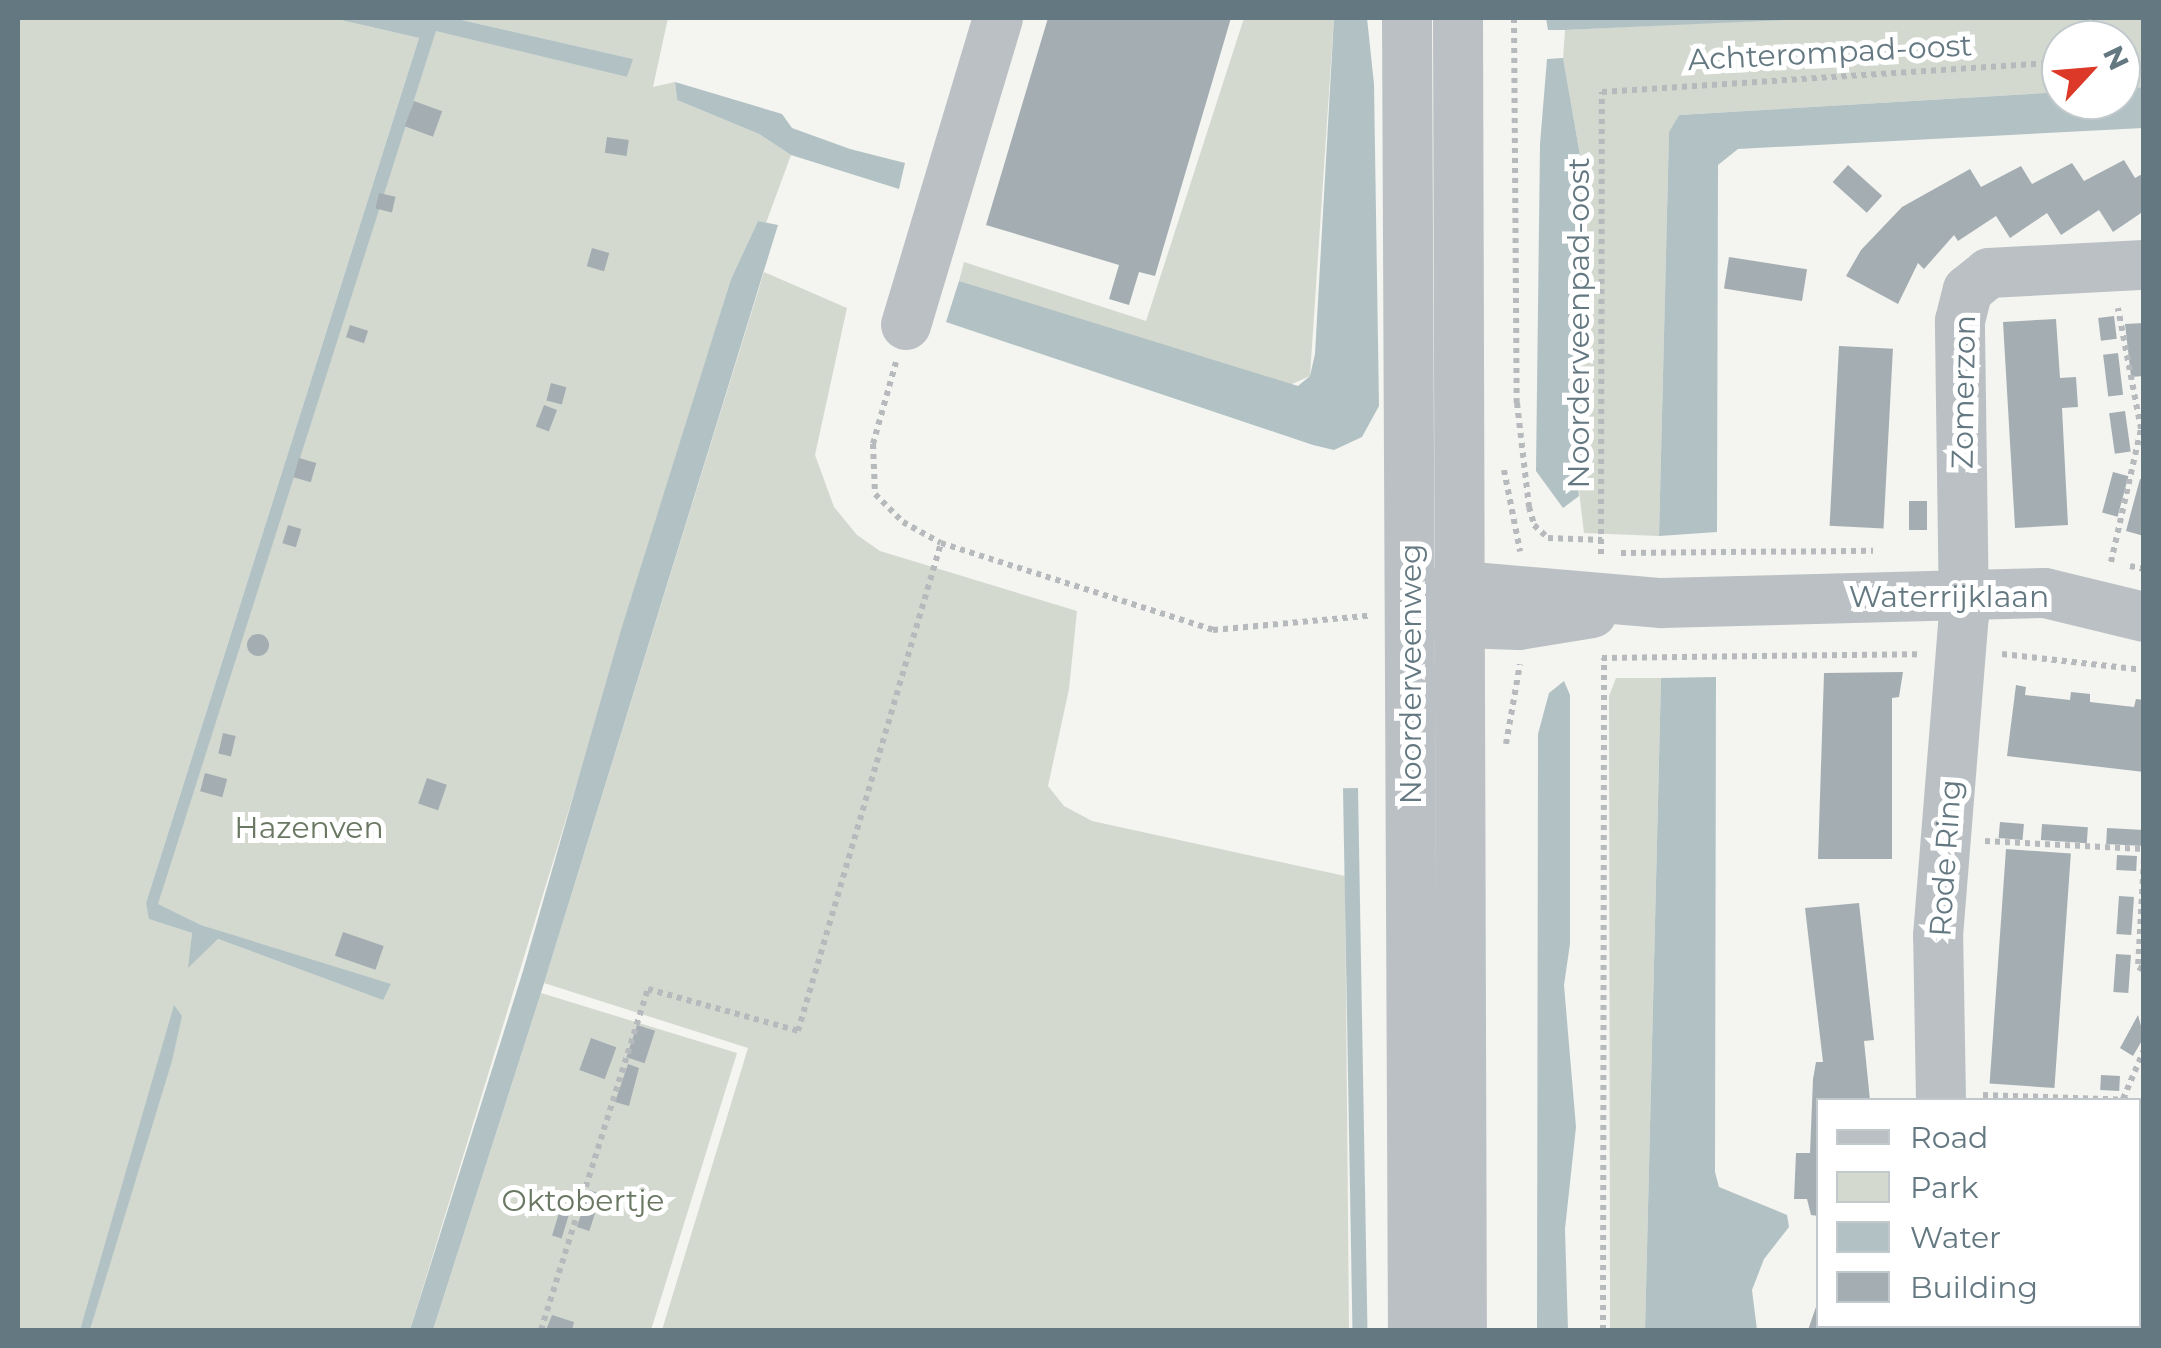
<!DOCTYPE html>
<style>
body{margin:0}
#map{position:relative;width:2161px;height:1348px;overflow:hidden;background:#f4f4f0;font-family:Montserrat,sans-serif}
div>[style]{position:absolute}
[style*='--x']{left:calc(var(--x)*1px);top:calc(var(--y)*1px);width:calc(var(--w)*1px);rotate:calc(var(--a)*1deg)}
.green>*{inset:0;background:#d4d9d0}
.water>*{inset:0;background:#b2c2c4;transform-origin:0 0}
.building>*{inset:0;background:#a4aeb2;transform-origin:0 0}
.round{border-radius:50%}
.path>*{height:6px;margin-top:-3px;transform-origin:0;background:repeating-linear-gradient(90deg,#b7babc 0 5px,transparent 0 10px)}
.minor>*{height:50px;margin:-25px;padding:0 25px;transform-origin:25px;border-radius:25px;background:#bac0c3}
span{translate:-50% -50%;white-space:nowrap;text-align:center;line-height:1.15;-webkit-text-stroke:10px #fff;paint-order:stroke}
.street-label{font-size:30px;color:#647881}
.park-label{font-size:30px;color:#6a7863}
.frame{position:absolute;inset:0;border:20px solid #647881;pointer-events:none}
.legend{position:absolute;left:1816px;top:1098px;width:325px;height:230px;box-sizing:border-box;background:#fff;border:2px solid #c1c9cd;margin:0;padding:12px 18px;list-style:none;font-size:30px;color:#647881}
.legend li{display:flex;align-items:center;gap:20px;height:50px}
.legend b{width:50px;border:2px solid #c1c9cd}
.north{position:absolute;left:2041px;top:20px;width:100px;height:100px;box-sizing:border-box;background:#fff;border:2px solid #c1c9cd;border-radius:50%;rotate:64deg;font-size:28px;font-weight:700;line-height:40px;text-align:center;color:#647881}
.north::after{content:'';display:block;margin:auto;width:35px;height:45px;background:#dc3929;clip-path:polygon(50% 0,100% 100%,50% 72%,0 100%)}
</style>
<div id="map">
<div class="green">
<div style="clip-path:polygon(18px 18px,332px 18px,419px 38px,146px 903px,150px 919px,192px 933px,189px 966px,218px 939px,382px 999px,390px 985px,201px 925px,157px 904px,436px 30px,627px 77px,632px 59px,453px 18px,668px 18px,653px 87px,675px 82px,677px 100px,759px 134px,791px 155px,766px 223px,758px 221px,731px 279px,410px 1330px,90px 1330px,182px 1016px,80px 1330px,18px 1330px)"></div>
<div style="clip-path:polygon(1244px 18px,1334px 18px,1310px 376px,1285px 387px,959px 281px,964px 262px,1146px 321px)"></div>
<div style="clip-path:polygon(1804px 18px,2143px 18px,2143px 87px,2121px 89px,2121px 40px,2061px 40px,2061px 92px,1679px 115px,1669px 133px,1659px 536px,1584px 533px,1574px 448px,1580px 155px,1563px 59px,1565px 30px)"></div>
<div style="clip-path:polygon(764px 272px,847px 308px,815px 455px,834px 507px,857px 535px,880px 551px,1077px 611px,1069px 689px,1048px 786px,1064px 806px,1092px 821px,1345px 876px,1349px 1330px,662px 1330px,748px 1048px,544px 983px)"></div>
<div style="clip-path:polygon(1616px 678px,1661px 678px,1645px 1330px,1610px 1330px,1609px 696px)"></div>
<div style="clip-path:polygon(541px 993px,737px 1053px,651px 1330px,433px 1330px)"></div>
</div>
<div class="water">
<div style="clip-path:polygon(332px 18px,453px 18px,633px 59px,627px 77px,436px 31px,158px 904px,201px 925px,391px 984px,383px 1000px,218px 939px,188px 968px,192px 933px,149px 919px,146px 903px,419px 38px)"></div>
<div style="clip-path:polygon(1334px 18px,1367px 18px,1374px 84px,1379px 406px,1362px 437px,1334px 450px,1313px 445px,946px 322px,959px 281px,1298px 386px,1310px 376px,1315px 354px)"></div>
<div style="clip-path:polygon(1546px 18px,1829px 18px,1565px 30px,1548px 30px)"></div>
<div style="clip-path:polygon(1563px 58px,1580px 155px,1574px 448px,1579px 496px,1563px 508px,1536px 471px,1540px 144px,1547px 59px)"></div>
<div style="clip-path:polygon(675px 82px,782px 114px,792px 128px,850px 149px,905px 163px,899px 189px,791px 155px,759px 134px,677px 100px)"></div>
<div style="clip-path:polygon(2143px 87px,2143px 128px,1738px 149px,1718px 165px,1717px 532px,1659px 536px,1669px 132px,1679px 115px,2061px 92px,2061px 100px,2121px 100px,2121px 89px)"></div>
<div style="clip-path:polygon(758px 221px,778px 225px,541px 993px,433px 1330px,410px 1330px,523px 971px,621px 630px,731px 279px)"></div>
<div style="clip-path:polygon(1716px 677px,1715px 1172px,1719px 1187px,1787px 1215px,1789px 1227px,1764px 1259px,1752px 1290px,1757px 1330px,1645px 1330px,1661px 678px)"></div>
<div style="clip-path:polygon(1564px 681px,1570px 695px,1570px 944px,1564px 985px,1576px 1127px,1565px 1229px,1568px 1330px,1537px 1330px,1538px 734px,1549px 693px)"></div>
<div style="left:1358px;top:788px;width:542px;height:15px;rotate:89deg"></div>
<div style="clip-path:polygon(174px 1005px,182px 1016px,172px 1061px,90px 1330px,80px 1330px)"></div>
</div>
<div class="building">
<div style="clip-path:polygon(1048px 18px,1231px 18px,1155px 276px,1139px 272px,1129px 305px,1109px 299px,1119px 265px,986px 225px)"></div>
<div style="left:414px;top:101px;width:30px;height:27px;rotate:20deg"></div>
<div style="left:607px;top:137px;width:22px;height:16px;rotate:8deg"></div>
<div style="clip-path:polygon(2124px 160px,2135px 178px,2144px 173px,2144px 211px,2113px 232px,2099px 210px,2061px 235px,2047px 213px,2010px 238px,1996px 216px,1958px 241px,1954px 235px,1924px 269px,1918px 263px,1898px 304px,1846px 276px,1861px 250px,1902px 207px,1970px 169px,1981px 187px,2021px 166px,2032px 184px,2072px 163px,2084px 181px)"></div>
<div style="left:1848px;top:165px;width:46px;height:23px;rotate:42deg"></div>
<div style="left:379px;top:193px;width:17px;height:16px;rotate:13deg"></div>
<div style="left:592px;top:248px;width:18px;height:19px;rotate:16deg"></div>
<div style="left:1729px;top:257px;width:79px;height:32px;rotate:9deg"></div>
<div style="left:2114px;top:316px;width:23px;height:16px;rotate:83deg"></div>
<div style="clip-path:polygon(2056px 319px,2060px 378px,2076px 377px,2078px 407px,2062px 408px,2068px 525px,2015px 528px,2003px 322px)"></div>
<div style="clip-path:polygon(2144px 323px,2144px 376px,2131px 377px,2125px 324px)"></div>
<div style="left:350px;top:325px;width:19px;height:13px;rotate:18deg"></div>
<div style="left:1839px;top:346px;width:54px;height:180px;rotate:3deg"></div>
<div style="left:2118px;top:353px;width:42px;height:15px;rotate:83deg"></div>
<div style="left:551px;top:383px;width:16px;height:18px;rotate:15deg"></div>
<div style="left:544px;top:405px;width:14px;height:23px;rotate:21deg"></div>
<div style="left:2125px;top:411px;width:41px;height:16px;rotate:82deg"></div>
<div style="left:299px;top:458px;width:18px;height:20px;rotate:16deg"></div>
<div style="left:2113px;top:472px;width:16px;height:42px;rotate:15deg"></div>
<div style="clip-path:polygon(2140px 479px,2144px 480px,2144px 536px,2126px 531px)"></div>
<div style="left:1909px;top:501px;width:18px;height:29px"></div>
<div style="left:288px;top:525px;width:14px;height:19px;rotate:17deg"></div>
<div class="round" style="left:247px;top:634px;width:22px;height:22px"></div>
<div style="clip-path:polygon(1903px 672px,1899px 697px,1892px 698px,1892px 859px,1818px 859px,1824px 673px)"></div>
<div style="clip-path:polygon(2016px 685px,2026px 687px,2025px 695px,2070px 700px,2071px 692px,2090px 694px,2090px 702px,2134px 707px,2136px 699px,2144px 700px,2144px 772px,2007px 756px)"></div>
<div style="left:223px;top:733px;width:13px;height:21px;rotate:13deg"></div>
<div style="left:205px;top:773px;width:23px;height:19px;rotate:15deg"></div>
<div style="left:427px;top:778px;width:21px;height:27px;rotate:19deg"></div>
<div style="left:2000px;top:822px;width:24px;height:16px;rotate:5deg"></div>
<div style="left:2042px;top:824px;width:46px;height:16px;rotate:4deg"></div>
<div style="left:2107px;top:828px;width:37px;height:16px;rotate:3deg"></div>
<div style="left:2006px;top:849px;width:65px;height:235px;rotate:4deg"></div>
<div style="left:2117px;top:855px;width:20px;height:15px;rotate:3deg"></div>
<div style="left:2119px;top:896px;width:15px;height:38px;rotate:4deg"></div>
<div style="clip-path:polygon(1859px 903px,1874px 1040px,1864px 1041px,1870px 1100px,1818px 1100px,1818px 1216px,1811px 1215px,1807px 1199px,1794px 1199px,1796px 1153px,1810px 1153px,1813px 1079px,1816px 1062px,1823px 1062px,1805px 908px)"></div>
<div style="left:343px;top:932px;width:43px;height:25px;rotate:19deg"></div>
<div style="left:2116px;top:954px;width:15px;height:38px;rotate:4deg"></div>
<div style="clip-path:polygon(2138px 1015px,2144px 1037px,2133px 1056px,2120px 1048px)"></div>
<div style="left:637px;top:1025px;width:19px;height:34px;rotate:18deg"></div>
<div style="left:591px;top:1038px;width:27px;height:34px;rotate:20deg"></div>
<div style="clip-path:polygon(628px 1064px,639px 1068px,629px 1106px,615px 1102px)"></div>
<div style="left:2101px;top:1075px;width:19px;height:15px;rotate:3deg"></div>
<div style="left:589px;top:1190px;width:13px;height:39px;rotate:18deg"></div>
<div style="left:562px;top:1203px;width:10px;height:34px;rotate:17deg"></div>
<div style="clip-path:polygon(1818px 1301px,1818px 1326px,1866px 1326px,1864px 1330px,1808px 1330px)"></div>
<div style="clip-path:polygon(552px 1315px,574px 1322px,572px 1330px,546px 1330px)"></div>
<div style="left:1989px;top:1326px;width:65px;height:4px"></div>
</div>
<div class="path">
<div style="--x:1514;--y:18;--w:385;--a:89.6"></div>
<div style="--x:1517;--y:403;--w:105;--a:83.4"></div>
<div style="--x:1529;--y:507;--w:19;--a:74"></div>
<div style="--x:1534;--y:525;--w:19;--a:43"></div>
<div style="--x:1548;--y:538;--w:54;--a:2.1"></div>
<div style="--x:2121;--y:59;--w:23;--a:-2"></div>
<div style="--x:896;--y:362;--w:85;--a:105.7"></div>
<div style="--x:873;--y:444;--w:50;--a:87.7"></div>
<div style="--x:875;--y:494;--w:40;--a:45"></div>
<div style="--x:903;--y:522;--w:43;--a:28.9"></div>
<div style="--x:1504;--y:470;--w:83;--a:78.8"></div>
<div style="--x:1621;--y:553;--w:252;--a:-0.5"></div>
<div style="--x:1601;--y:554;--w:462;--a:-89.9"></div>
<div style="--x:1602;--y:92;--w:460;--a:-3.7"></div>
<div style="--x:2111;--y:562;--w:136;--a:-77.3"></div>
<div style="--x:2141;--y:429;--w:123;--a:-100.8"></div>
<div style="--x:2130;--y:566;--w:14;--a:12"></div>
<div style="--x:2002;--y:654;--w:143;--a:6.4"></div>
<div style="--x:1602;--y:658;--w:317;--a:-0.7"></div>
<div style="--x:1506;--y:744;--w:81;--a:-80.1"></div>
<div style="--x:1985;--y:841;--w:159;--a:2.9"></div>
<div style="--x:2144;--y:859;--w:108;--a:93.2"></div>
<div style="--x:2138;--y:967;--w:7;--a:27"></div>
<div style="--x:1983;--y:1095;--w:150;--a:1.9"></div>
<div style="--x:2123;--y:1099;--w:53;--a:-66.8"></div>
<div style="--x:2138;--y:1102;--w:6;--a:18"></div>
<div style="--x:2112;--y:1326;--w:4;--a:76"></div>
<div style="--x:541;--y:1330;--w:357;--a:-72.6"></div>
<div style="--x:648;--y:989;--w:156;--a:15.6"></div>
<div style="--x:798;--y:1031;--w:509;--a:-73.67"></div>
<div style="--x:941;--y:543;--w:286;--a:17.7"></div>
<div style="--x:1213;--y:630;--w:156;--a:-5.2"></div>
<div style="--x:1603;--y:1330;--w:672;--a:-89.91"></div>
</div>
<div class="minor">
<div style="--x:1407;--y:18;--w:1312;--a:89.74"></div>
<div style="--x:1458;--y:18;--w:1312;--a:89.83"></div>
<div style="--x:906;--y:325;--w:320;--a:-73.3"></div>
<div style="--x:1431;--y:596;--w:32;--a:-18"></div>
<div style="--x:1461;--y:586;--w:201;--a:4.9"></div>
<div style="--x:1661;--y:603;--w:384;--a:-1.5"></div>
<div style="--x:2045;--y:593;--w:102;--a:13.6"></div>
<div style="--x:1430;--y:610;--w:34;--a:23"></div>
<div style="--x:1461;--y:623;--w:58;--a:2"></div>
<div style="--x:1519;--y:625;--w:74;--a:-9.3"></div>
<div style="--x:1941;--y:1100;--w:164;--a:-91"></div>
<div style="--x:1938;--y:936;--w:321;--a:-85.4"></div>
<div style="--x:1964;--y:616;--w:295;--a:-90.8"></div>
<div style="--x:1960;--y:321;--w:32;--a:-76"></div>
<div style="--x:1968;--y:290;--w:27;--a:-39"></div>
<div style="--x:1989;--y:273;--w:155;--a:-3"></div>
<div style="--x:1945;--y:1326;--w:4;--a:76"></div>
</div>
<div class="street-label">
<span style="left:1830px;top:53px;rotate:-3deg">Achterompad-oost</span>
<span style="left:1579px;top:323px;rotate:-90deg">Noorderveenpad-oost</span>
<span style="left:1964px;top:392px;rotate:-89deg">Zomerzon</span>
<span style="left:1949px;top:597px">Waterrijklaan</span>
<span style="left:1411px;top:674px;rotate:-90deg">Noorderveenweg</span>
<span style="left:1946px;top:858px;rotate:-86deg">Rode Ring</span>
</div>
<div class="park-label">
<span style="left:309px;top:828px">Hazenven</span>
<span style="left:583px;top:1201px">Oktobertje</span>
</div>
<div class="frame"></div>
<ul class="legend">
<li><b style="height:12px;background:#bac0c3"></b>Road</li>
<li><b style="height:28px;background:#d4d9d0"></b>Park</li>
<li><b style="height:28px;background:#b2c2c4"></b>Water</li>
<li><b style="height:28px;background:#a4aeb2"></b>Building</li>
</ul>
<div class="north">N</div>
</div>
